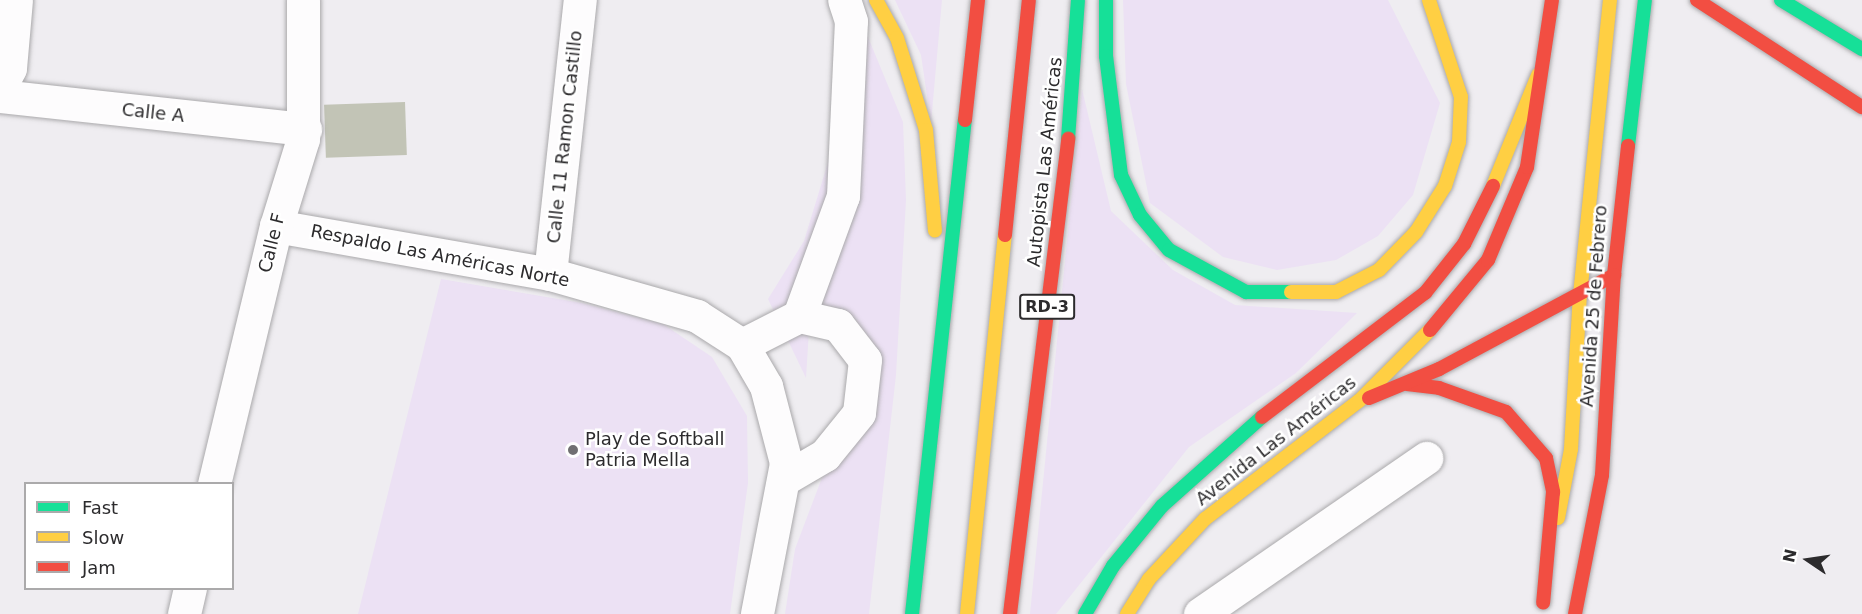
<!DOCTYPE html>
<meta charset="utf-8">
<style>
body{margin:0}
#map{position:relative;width:1862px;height:614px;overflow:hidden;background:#efedf1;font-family:"DejaVu Sans",sans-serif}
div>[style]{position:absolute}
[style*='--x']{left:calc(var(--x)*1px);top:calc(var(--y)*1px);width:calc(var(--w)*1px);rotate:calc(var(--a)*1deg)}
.green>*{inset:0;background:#ece1f4}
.building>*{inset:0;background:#c2c4b6;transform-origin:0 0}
.roads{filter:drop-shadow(0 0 2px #aaa9ab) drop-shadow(0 0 2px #aaa9ab)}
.street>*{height:33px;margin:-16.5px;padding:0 16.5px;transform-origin:16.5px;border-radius:16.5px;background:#fdfcfd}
.fast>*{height:14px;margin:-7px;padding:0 7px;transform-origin:7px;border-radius:7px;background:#16e098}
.slow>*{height:14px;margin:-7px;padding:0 7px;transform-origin:7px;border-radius:7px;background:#ffcf43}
.jam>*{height:14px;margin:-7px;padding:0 7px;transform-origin:7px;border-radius:7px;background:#f24e42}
.dots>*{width:16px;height:16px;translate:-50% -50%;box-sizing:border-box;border:3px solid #fff;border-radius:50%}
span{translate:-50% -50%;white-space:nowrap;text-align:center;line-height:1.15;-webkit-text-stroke:5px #fff;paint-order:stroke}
.shield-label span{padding:2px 4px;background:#fff;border:2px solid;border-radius:4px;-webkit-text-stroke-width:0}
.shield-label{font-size:16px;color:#2c2b2d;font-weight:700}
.street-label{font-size:18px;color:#2c2b2d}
.poi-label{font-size:18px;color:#2c2b2d}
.left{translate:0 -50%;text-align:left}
.legend{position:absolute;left:24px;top:482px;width:210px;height:108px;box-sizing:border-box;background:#fff;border:2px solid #abaaab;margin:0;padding:8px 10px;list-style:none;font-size:18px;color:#2c2b2d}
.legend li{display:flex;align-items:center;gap:12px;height:30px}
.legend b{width:30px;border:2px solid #abaaab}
.north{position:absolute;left:1778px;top:530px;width:60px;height:60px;-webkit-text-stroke:4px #fff;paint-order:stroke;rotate:283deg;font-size:16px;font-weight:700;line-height:24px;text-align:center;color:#2c2b2d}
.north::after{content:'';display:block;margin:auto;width:21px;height:27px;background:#2c2b2d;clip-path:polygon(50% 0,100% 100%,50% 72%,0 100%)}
</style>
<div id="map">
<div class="green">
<div style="clip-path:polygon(895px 0,942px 0,931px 123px,921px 55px)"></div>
<div style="clip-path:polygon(1123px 0,1388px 0,1440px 103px,1413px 195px,1378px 236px,1336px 260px,1277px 270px,1223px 257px,1150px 203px,1126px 84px)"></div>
<div style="clip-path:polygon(861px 20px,903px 122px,906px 200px,896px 375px,869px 614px,785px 614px,795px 549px,856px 388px,841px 339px,810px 314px,806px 378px,768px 299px,804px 241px,843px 113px)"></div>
<div style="clip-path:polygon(1082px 89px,1111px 211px,1173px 270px,1235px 305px,1357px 313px,1296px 373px,1189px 447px,1056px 614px,1030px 614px)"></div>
<div style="clip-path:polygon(441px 279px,582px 303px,663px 324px,712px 357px,747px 416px,748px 483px,730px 614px,358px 614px)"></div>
</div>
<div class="building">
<div style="left:405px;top:102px;width:53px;height:81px;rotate:88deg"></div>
</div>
<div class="roads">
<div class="street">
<div style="--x:0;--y:87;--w:21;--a:-62"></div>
<div style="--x:10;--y:68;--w:68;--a:-85"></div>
<div style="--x:0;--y:96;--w:307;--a:6.2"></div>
<div style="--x:276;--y:226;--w:278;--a:9.9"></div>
<div style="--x:550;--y:274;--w:153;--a:15.9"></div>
<div style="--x:697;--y:316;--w:54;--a:32.8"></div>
<div style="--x:742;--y:345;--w:48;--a:59.7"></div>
<div style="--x:766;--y:386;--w:80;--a:75.4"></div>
<div style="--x:786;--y:463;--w:154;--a:100.9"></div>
<div style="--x:550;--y:274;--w:276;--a:-83.8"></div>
<div style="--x:799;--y:316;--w:128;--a:-69.9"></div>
<div style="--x:843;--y:196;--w:175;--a:-87.4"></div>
<div style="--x:851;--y:21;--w:22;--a:-108"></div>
<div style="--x:742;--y:345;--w:64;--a:-27"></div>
<div style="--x:799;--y:316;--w:40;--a:13"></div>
<div style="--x:838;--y:325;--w:44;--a:52.4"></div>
<div style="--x:865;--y:360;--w:53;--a:96.5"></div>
<div style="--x:859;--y:413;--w:54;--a:129"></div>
<div style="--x:825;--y:455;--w:48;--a:149.7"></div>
<div style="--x:214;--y:484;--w:265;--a:-76.5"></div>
<div style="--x:276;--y:226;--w:91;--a:-72.8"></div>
<div style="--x:303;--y:139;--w:139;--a:-90"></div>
<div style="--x:184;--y:614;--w:27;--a:-77"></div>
<div style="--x:1200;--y:614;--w:275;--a:-34.6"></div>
</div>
<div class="fast">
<div style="--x:1106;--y:0;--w:56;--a:90"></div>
<div style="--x:1106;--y:56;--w:120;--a:82.8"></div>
<div style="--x:1121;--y:175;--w:44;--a:64.6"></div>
<div style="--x:1140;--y:215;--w:45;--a:50.4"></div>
<div style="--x:1169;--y:250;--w:88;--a:28.6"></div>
<div style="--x:1246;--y:292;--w:45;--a:0"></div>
<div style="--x:1781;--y:0;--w:95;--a:31.2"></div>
<div style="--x:1068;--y:139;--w:139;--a:-85.9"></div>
<div style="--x:1628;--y:146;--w:147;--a:-83.4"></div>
<div style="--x:912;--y:614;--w:497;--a:-83.9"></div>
<div style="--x:1085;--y:614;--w:56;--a:-59.7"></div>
<div style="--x:1113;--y:566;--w:77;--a:-50.8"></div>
<div style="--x:1162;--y:506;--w:134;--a:-41.7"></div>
</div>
<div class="slow">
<div style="--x:876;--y:0;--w:43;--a:61.1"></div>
<div style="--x:897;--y:38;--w:96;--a:72.5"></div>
<div style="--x:926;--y:130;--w:101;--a:84.9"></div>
<div style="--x:1493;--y:186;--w:120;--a:-67.9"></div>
<div style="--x:1291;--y:292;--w:45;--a:0"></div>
<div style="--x:1336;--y:292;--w:48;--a:-27.1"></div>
<div style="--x:1379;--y:270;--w:53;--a:-45.8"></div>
<div style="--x:1416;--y:232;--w:54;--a:-57.8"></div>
<div style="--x:1445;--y:186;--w:46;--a:-72.3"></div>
<div style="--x:1459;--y:142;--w:45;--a:-87.5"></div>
<div style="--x:1461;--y:97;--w:102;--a:-108.3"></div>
<div style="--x:1580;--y:295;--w:297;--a:-84.2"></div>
<div style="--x:1558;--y:518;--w:70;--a:-79.3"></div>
<div style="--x:1571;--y:449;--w:154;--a:-86.7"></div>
<div style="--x:967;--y:614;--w:381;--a:-84.3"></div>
<div style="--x:1127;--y:614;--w:41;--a:-57.8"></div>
<div style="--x:1149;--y:579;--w:82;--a:-47"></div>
<div style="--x:1205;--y:519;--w:194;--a:-37.5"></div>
<div style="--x:1359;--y:401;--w:100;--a:-45"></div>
</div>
<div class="jam">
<div style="--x:1697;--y:0;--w:197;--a:33"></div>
<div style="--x:965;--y:120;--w:121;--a:-83.8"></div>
<div style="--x:1005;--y:235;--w:236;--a:-84.2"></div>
<div style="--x:1430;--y:330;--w:91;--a:-50.4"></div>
<div style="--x:1488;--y:260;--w:101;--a:-67.2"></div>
<div style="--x:1527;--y:167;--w:169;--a:-81.5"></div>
<div style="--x:1407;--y:384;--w:32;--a:7"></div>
<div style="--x:1439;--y:388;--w:71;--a:19.7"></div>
<div style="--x:1506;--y:412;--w:61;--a:49"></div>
<div style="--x:1546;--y:458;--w:35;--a:78"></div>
<div style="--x:1553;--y:492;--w:111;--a:95.1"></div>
<div style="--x:1369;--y:398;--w:76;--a:-22.5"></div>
<div style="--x:1439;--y:369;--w:199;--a:-28.2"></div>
<div style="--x:1614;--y:275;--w:130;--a:-83.8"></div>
<div style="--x:1262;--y:417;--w:205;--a:-37.3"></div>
<div style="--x:1425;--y:293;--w:63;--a:-51.5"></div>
<div style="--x:1464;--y:244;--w:65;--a:-63.4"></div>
<div style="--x:1010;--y:614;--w:479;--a:-83"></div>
<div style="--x:1575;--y:614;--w:142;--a:-79"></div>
<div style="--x:1602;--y:475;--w:200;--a:-86.6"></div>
</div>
</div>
<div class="dots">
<div style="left:573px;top:450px;background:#706f72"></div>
</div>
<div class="shield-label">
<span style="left:1047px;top:307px">RD-3</span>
</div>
<div class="street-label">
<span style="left:153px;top:113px;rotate:6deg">Calle A</span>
<span style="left:565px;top:137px;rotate:-84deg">Calle 11 Ramon Castillo</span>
<span style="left:1045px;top:162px;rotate:-84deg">Autopista Las Américas</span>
<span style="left:272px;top:243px;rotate:-76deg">Calle F</span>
<span style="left:440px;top:256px;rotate:11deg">Respaldo Las Américas Norte</span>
<span style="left:1594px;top:306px;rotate:-86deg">Avenida 25 de Febrero</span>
<span style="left:1276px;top:441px;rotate:-38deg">Avenida Las Américas</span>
</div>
<div class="poi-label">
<span class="left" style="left:585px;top:450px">Play de Softball<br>Patria Mella</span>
</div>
<ul class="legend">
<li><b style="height:8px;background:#16e098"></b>Fast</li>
<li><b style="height:8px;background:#ffcf43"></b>Slow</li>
<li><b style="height:8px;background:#f24e42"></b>Jam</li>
</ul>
<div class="north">N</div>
</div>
